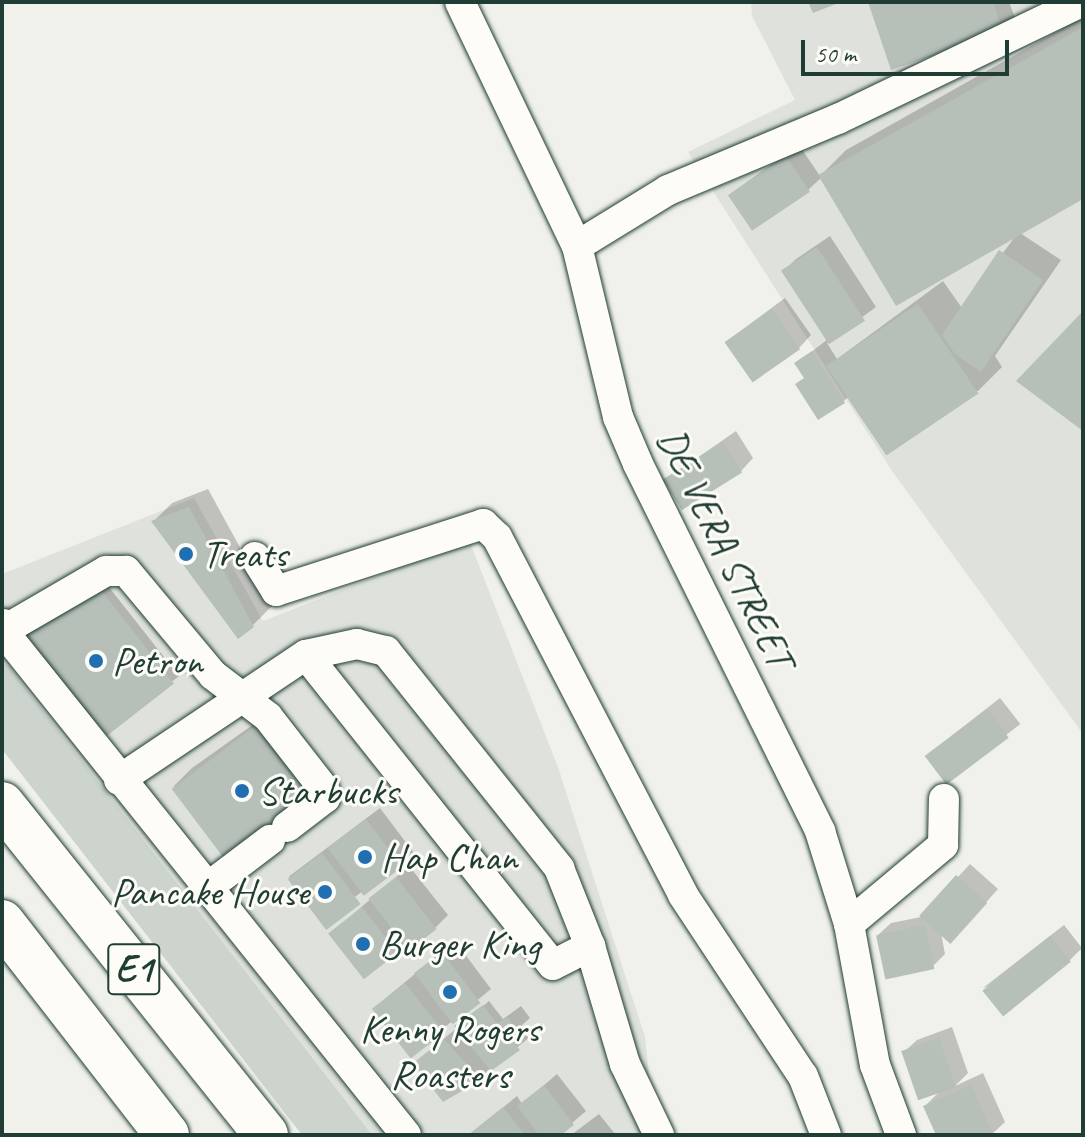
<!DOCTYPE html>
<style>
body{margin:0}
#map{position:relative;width:1085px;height:1137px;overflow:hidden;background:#f0f1eb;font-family:Caveat,sans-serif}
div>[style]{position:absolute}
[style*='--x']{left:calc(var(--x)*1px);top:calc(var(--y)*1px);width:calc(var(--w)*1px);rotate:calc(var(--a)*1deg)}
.built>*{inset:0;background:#dfe2dc}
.green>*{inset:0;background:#cdd3cd}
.shadow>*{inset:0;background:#0003;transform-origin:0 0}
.building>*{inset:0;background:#b6bfb8;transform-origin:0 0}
.roads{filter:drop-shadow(0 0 2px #1f3d34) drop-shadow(0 0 2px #1f3d34)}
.minor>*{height:30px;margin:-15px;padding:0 15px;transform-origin:15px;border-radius:15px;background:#fdfcf7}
.highway>*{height:44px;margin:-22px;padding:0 22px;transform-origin:22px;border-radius:22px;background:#fdfcf7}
.dots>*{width:22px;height:22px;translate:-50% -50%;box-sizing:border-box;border:4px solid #fdfcf7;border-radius:50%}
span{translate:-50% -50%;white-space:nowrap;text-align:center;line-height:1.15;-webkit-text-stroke:6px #fdfcf7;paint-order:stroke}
.shield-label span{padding:2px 6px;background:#fdfcf7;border:2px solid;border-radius:6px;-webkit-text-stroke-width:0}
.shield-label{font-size:38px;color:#1f3d34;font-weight:700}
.street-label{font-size:40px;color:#1f3d34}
.poi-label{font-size:40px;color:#1f3d34}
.left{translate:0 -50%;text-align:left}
.right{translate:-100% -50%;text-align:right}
.frame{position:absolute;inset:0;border:4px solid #1f3d34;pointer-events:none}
.scale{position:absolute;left:801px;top:40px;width:208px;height:36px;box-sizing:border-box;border:4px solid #1f3d34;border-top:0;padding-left:10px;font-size:24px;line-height:28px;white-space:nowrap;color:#1f3d34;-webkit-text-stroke:6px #fdfcf7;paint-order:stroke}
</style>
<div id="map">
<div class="built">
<div style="clip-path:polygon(751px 2px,1083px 2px,1083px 734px,892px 471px,688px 152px,795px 100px,752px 16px)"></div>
<div style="clip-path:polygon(194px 498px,263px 621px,469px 540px,558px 767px,645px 1037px,650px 1083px,670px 1135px,303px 1135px,2px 749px,2px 574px)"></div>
</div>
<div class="green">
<div style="clip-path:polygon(2px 662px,10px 668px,372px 1135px,302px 1135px,2px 749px)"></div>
</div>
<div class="shadow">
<div style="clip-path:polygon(870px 2px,1009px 2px,1015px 18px,1002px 30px)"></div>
<div style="clip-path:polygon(1083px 17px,1083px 197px,1020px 233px,1061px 260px,995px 356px,1002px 367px,978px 391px,849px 396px,844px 401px,806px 376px,797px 363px,828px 339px,784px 271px,796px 259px,830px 236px,876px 307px,827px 343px,837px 359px,943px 281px,962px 308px,1014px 238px,822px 177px,808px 190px,730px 194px,799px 145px,820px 176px,846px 150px)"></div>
<div style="clip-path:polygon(785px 298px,811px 335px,799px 348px,727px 341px)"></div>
<div style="clip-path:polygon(736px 431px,753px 458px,741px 471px,665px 480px)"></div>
<div style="clip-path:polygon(208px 489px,272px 606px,253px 625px,154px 521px,172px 503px)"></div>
<div style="clip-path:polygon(101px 577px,179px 676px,173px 681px,21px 640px)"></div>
<div style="left:1000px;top:698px;width:33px;height:93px;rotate:52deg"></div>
<div style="clip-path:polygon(278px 707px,330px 776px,173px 787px,192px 768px)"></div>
<div style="left:380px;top:808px;width:56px;height:114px;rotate:53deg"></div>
<div style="clip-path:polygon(970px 864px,998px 889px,962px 929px,941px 933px,945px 954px,932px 967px,878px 935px,891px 923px,921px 917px)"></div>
<div style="clip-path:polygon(409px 866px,448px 915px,435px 928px,396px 952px,330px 934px)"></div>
<div style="clip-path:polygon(1064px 925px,1082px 948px,1069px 961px,983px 988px)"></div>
<div style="clip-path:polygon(455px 941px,491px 989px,411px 1055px,387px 997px)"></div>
<div style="clip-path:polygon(489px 1001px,503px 1019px,521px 1006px,530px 1018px,522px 1025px,531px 1036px,480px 1078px,444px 1100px,415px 1063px)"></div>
<div style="clip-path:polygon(952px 1027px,968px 1073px,955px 1086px,983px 1073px,1005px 1122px,991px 1135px,938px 1135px,925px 1106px,941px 1090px,904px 1052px,917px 1040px)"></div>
<div style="clip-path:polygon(557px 1074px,586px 1111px,558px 1135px,470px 1135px,517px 1096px,522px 1104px)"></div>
<div style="clip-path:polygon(599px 1114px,616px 1135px,571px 1135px)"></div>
</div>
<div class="building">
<div style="clip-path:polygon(808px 2px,841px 2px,813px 13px)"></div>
<div style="clip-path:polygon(868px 2px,993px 2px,1003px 32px,891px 70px)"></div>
<div style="clip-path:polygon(1083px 27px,1083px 199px,896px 306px,818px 175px)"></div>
<div style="left:786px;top:156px;width:43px;height:70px;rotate:56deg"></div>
<div style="left:817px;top:247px;width:88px;height:43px;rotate:57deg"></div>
<div style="clip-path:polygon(999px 250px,1043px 280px,981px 372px,955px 354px,942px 335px)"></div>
<div style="left:918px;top:304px;width:108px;height:111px;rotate:56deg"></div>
<div style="left:772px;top:309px;width:49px;height:58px;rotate:55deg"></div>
<div style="clip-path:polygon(1083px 311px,1083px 431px,1016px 381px)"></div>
<div style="clip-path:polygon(812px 351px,845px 403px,818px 420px,795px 384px,804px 378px,794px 363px)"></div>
<div style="left:723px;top:442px;width:36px;height:71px;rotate:58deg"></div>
<div style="clip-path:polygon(189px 507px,254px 627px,238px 639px,151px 521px)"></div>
<div style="left:94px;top:581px;width:130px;height:96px;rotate:52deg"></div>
<div style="left:987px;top:709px;width:36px;height:78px;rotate:53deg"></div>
<div style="left:258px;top:724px;width:91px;height:108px;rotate:53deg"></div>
<div style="left:366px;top:819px;width:60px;height:48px;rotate:53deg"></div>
<div style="left:322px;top:853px;width:64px;height:43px;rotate:53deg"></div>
<div style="left:956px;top:875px;width:42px;height:55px;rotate:42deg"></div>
<div style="left:396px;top:877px;width:66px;height:35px;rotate:52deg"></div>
<div style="left:362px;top:907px;width:58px;height:43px;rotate:52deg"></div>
<div style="left:925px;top:925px;width:45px;height:50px;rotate:78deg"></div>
<div style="left:1050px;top:936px;width:33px;height:87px;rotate:51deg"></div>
<div style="left:442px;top:952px;width:64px;height:35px;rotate:53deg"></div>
<div style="left:405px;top:983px;width:63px;height:42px;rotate:52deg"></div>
<div style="clip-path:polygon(483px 1005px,497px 1024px,507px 1017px,519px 1032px,510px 1038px,520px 1050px,491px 1071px,454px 1026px)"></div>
<div style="left:939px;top:1038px;width:52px;height:40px;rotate:71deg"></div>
<div style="clip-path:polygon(444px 1039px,481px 1080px,443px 1102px,413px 1063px)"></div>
<div style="clip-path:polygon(544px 1085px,574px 1125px,561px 1135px,539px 1135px,517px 1106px)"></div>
<div style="clip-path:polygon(971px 1085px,993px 1135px,936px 1135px,923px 1106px)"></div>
<div style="clip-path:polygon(503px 1107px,525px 1135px,468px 1135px)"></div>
</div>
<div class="roads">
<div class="minor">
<div style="--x:460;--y:2;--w:271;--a:64.4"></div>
<div style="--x:577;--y:246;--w:176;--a:76.5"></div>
<div style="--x:618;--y:417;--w:51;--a:66.9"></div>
<div style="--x:638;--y:464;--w:410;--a:63.6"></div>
<div style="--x:820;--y:831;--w:97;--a:72.7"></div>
<div style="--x:849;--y:924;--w:143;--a:79.6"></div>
<div style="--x:875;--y:1065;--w:75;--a:69.6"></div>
<div style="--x:577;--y:246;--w:107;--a:-31.6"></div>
<div style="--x:668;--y:190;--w:184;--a:-22.7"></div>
<div style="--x:838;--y:119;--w:270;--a:-25.7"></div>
<div style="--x:255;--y:557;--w:40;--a:58"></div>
<div style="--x:276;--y:591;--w:218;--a:-17.9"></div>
<div style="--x:483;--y:524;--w:19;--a:43"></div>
<div style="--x:497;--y:537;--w:403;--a:62.5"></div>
<div style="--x:683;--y:895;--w:217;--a:56.5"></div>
<div style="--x:803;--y:1076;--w:63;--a:68.7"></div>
<div style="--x:306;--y:655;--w:396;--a:51.5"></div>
<div style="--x:553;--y:965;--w:42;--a:-27.2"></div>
<div style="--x:119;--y:780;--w:225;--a:-33.8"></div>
<div style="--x:306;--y:655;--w:52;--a:-12.2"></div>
<div style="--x:357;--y:644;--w:30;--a:14"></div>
<div style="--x:386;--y:651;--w:278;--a:51.4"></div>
<div style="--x:559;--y:868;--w:84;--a:68.3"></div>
<div style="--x:590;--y:946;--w:123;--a:73.5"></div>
<div style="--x:625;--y:1064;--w:79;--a:64.4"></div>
<div style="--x:287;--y:827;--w:48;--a:-37.3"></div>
<div style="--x:325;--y:798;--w:9;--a:-96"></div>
<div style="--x:324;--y:789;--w:91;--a:-127.9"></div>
<div style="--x:268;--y:717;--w:69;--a:-142.6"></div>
<div style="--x:213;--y:675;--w:136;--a:-129.9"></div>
<div style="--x:126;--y:571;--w:20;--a:180"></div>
<div style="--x:106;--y:571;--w:119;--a:149.8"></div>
<div style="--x:3;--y:631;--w:645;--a:51.35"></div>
<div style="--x:208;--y:887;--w:78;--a:-37.2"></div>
<div style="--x:849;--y:924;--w:123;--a:-40"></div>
<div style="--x:943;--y:845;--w:46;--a:-88.8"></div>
</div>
<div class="highway">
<div style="--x:2;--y:631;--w:1;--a:0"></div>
<div style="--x:2;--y:804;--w:423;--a:51.4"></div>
<div style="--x:2;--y:922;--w:269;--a:52.2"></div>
</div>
</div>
<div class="dots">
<div style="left:186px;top:554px;background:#1f6fb2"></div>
<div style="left:96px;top:661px;background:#1f6fb2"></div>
<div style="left:242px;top:791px;background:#1f6fb2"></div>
<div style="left:365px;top:857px;background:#1f6fb2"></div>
<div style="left:325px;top:892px;background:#1f6fb2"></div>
<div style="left:363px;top:944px;background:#1f6fb2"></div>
<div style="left:450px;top:992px;background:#1f6fb2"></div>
</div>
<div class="shield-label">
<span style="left:134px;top:969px">E1</span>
</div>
<div class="street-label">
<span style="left:726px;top:548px;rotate:64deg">DE VERA STREET</span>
</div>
<div class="poi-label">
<span class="left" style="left:202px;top:554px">Treats</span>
<span class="left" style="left:112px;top:661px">Petron</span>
<span class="left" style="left:258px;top:791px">Starbucks</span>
<span class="left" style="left:381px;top:857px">Hap Chan</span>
<span class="right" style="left:309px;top:892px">Pancake House</span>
<span class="left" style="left:379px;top:944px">Burger King</span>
<span style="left:450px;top:1052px">Kenny Rogers<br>Roasters</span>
</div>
<div class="frame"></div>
<div class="scale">50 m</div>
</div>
